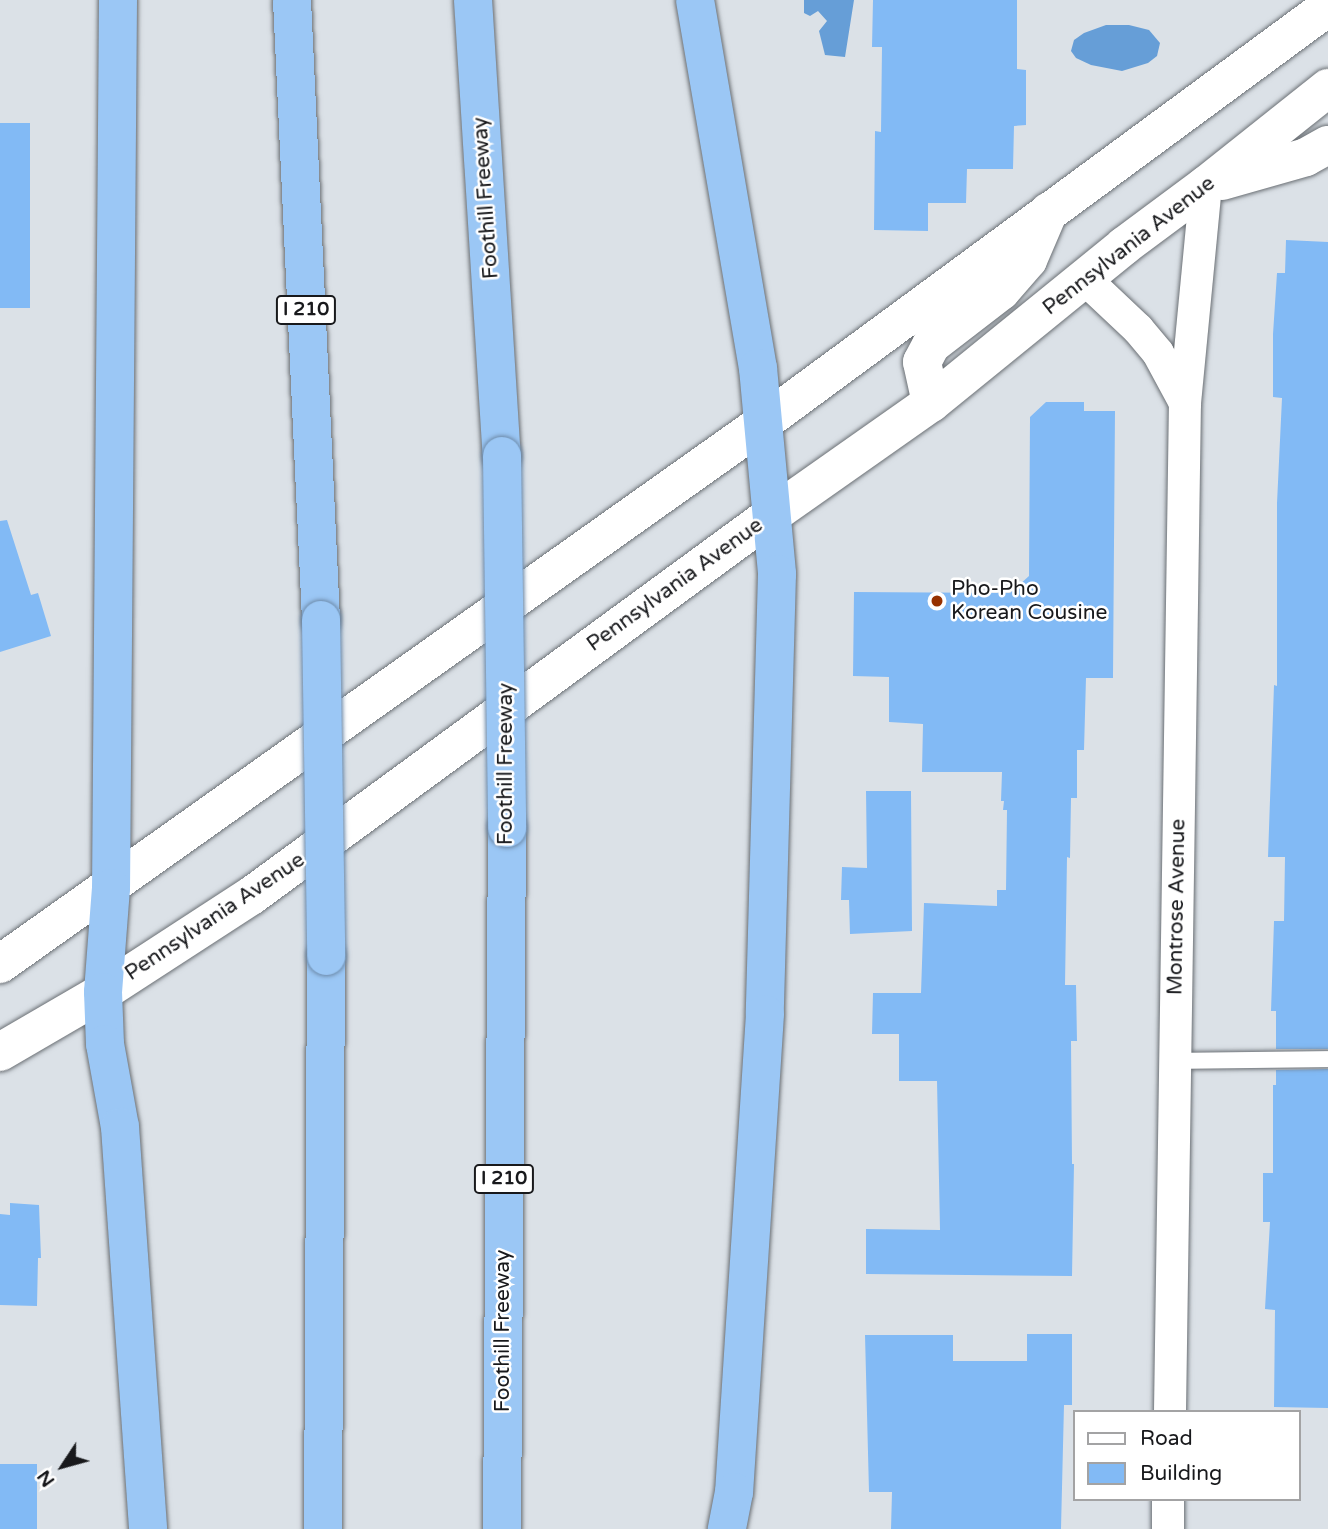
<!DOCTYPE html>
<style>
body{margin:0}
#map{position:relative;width:1328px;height:1529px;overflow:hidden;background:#dbe1e7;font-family:"Varela Round",sans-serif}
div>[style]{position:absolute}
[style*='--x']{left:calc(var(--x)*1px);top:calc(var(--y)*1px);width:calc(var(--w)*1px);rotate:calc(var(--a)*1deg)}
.water>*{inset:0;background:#669ed7}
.building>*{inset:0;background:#82baf5;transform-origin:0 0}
.roads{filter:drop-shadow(0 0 2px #6a6f74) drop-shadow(0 0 2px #6a6f74)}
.service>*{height:16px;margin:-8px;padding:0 8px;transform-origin:8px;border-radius:8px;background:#fff}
.minor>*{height:32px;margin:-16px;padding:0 16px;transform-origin:16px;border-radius:16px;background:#fff}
.secondary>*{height:38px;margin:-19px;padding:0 19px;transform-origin:19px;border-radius:19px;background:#fff}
.motorway>*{height:38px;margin:-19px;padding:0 19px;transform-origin:19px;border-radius:19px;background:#9bc7f5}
.bridges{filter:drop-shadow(0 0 2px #6d8aa9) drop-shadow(0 0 2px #6d8aa9)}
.motorway-bridge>*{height:38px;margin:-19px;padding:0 19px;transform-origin:19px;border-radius:19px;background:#9bc7f5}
.dots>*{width:19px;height:19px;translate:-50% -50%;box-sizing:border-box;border:4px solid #fff;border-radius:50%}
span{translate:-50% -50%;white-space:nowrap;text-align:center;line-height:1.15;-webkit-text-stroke:5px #fff;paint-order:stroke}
.shield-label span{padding:2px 5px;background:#fff;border:2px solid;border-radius:5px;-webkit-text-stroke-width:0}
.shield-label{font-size:19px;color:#18191c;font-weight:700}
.street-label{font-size:21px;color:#18191c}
.poi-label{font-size:21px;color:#18191c}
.left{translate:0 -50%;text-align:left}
.legend{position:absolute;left:1073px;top:1410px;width:228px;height:91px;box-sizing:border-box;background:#fff;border:2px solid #a3a3a4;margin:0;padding:9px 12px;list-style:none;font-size:21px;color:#18191c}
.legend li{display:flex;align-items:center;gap:14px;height:35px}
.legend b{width:35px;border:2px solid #a3a3a4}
.north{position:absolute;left:28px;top:1431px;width:70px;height:70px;-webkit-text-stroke:5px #fff;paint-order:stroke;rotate:234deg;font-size:19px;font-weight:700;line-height:28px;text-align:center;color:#18191c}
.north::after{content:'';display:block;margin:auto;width:24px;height:32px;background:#18191c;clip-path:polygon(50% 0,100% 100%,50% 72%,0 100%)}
</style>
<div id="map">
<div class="water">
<div style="clip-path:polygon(804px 0,854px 0,845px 57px,825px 55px,819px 31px,827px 21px,818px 11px,810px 16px,804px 13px)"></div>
<div style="clip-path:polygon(1106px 25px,1129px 25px,1149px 30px,1160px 43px,1157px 56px,1148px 63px,1122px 71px,1091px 65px,1076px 58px,1071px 51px,1074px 40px,1084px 33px)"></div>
</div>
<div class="building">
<div style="clip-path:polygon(873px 0,1017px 0,1017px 69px,1026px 70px,1026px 125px,1014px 126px,1013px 169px,967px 169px,966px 203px,928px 203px,928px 231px,874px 230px,875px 131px,881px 132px,882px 47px,872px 47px)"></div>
<div style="left:0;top:123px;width:30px;height:185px"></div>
<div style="clip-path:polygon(1286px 240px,1328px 242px,1328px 1049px,1276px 1049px,1276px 1011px,1271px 1011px,1274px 921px,1284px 921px,1285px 857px,1268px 857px,1274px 685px,1277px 686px,1277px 503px,1282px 398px,1273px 397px,1273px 334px,1277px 273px,1285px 273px)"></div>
<div style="clip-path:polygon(1046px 402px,1084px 402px,1084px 411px,1115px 411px,1113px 678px,1086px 678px,1084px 750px,1077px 750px,1077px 798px,1071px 798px,1070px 858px,1067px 857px,1065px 985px,1076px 985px,1077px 1041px,1071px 1041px,1072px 1164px,1074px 1164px,1072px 1276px,866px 1274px,866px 1229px,940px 1230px,937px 1081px,899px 1081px,899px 1034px,872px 1034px,873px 993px,921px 993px,924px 903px,997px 906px,997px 890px,1006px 890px,1007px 810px,1003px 810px,1004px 801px,1001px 801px,1002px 772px,922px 772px,923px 724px,889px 722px,889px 677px,853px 676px,854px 592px,1010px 593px,1029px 576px,1030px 417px)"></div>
<div style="clip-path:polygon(7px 520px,31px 595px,38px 593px,51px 636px,0 652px,0 521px)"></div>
<div style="clip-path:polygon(866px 791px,911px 791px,912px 931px,850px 934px,849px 900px,841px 900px,842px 867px,867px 868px)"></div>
<div style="clip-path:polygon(1328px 1069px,1328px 1408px,1274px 1407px,1275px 1310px,1265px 1309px,1270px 1222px,1263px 1222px,1263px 1173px,1273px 1173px,1273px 1085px,1276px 1085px,1276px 1070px)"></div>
<div style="clip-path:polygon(10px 1203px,39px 1205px,41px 1258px,38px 1258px,37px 1306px,0 1305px,0 1214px,10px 1215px)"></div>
<div style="clip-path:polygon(1027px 1334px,1072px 1334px,1072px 1405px,1064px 1405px,1061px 1529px,891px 1529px,892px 1492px,869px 1492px,865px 1335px,953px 1335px,953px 1361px,1027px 1361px)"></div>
<div style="left:0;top:1464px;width:37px;height:65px"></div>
</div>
<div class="roads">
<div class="service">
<div style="--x:1175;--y:1061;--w:153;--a:-0.7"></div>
</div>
<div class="minor">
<div style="--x:1085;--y:279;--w:73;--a:43.3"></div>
<div style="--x:1138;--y:329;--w:31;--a:50"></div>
<div style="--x:1158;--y:353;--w:57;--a:61.6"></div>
<div style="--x:1170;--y:1412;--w:1009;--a:-89.15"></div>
<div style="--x:1185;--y:403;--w:219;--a:-84.5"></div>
<div style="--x:1168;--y:1529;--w:30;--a:-90"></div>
</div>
<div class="secondary">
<div style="--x:1222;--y:181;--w:87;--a:-15.9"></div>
<div style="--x:1306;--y:157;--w:25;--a:-29"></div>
<div style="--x:931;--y:403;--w:42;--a:-102.4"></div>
<div style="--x:922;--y:362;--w:19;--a:-62"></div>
<div style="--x:931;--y:345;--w:88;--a:-37.6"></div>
<div style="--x:1001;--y:291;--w:41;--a:-48.9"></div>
<div style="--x:1028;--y:260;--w:53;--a:-66.8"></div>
<div style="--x:0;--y:964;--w:937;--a:-35.35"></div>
<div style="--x:764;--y:422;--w:700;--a:-36.35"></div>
<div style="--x:0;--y:1052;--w:119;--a:-30.2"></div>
<div style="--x:103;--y:992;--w:176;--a:-33"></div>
<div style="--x:251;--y:896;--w:643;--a:-36.21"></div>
<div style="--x:770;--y:516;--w:197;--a:-35.1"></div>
<div style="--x:931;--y:403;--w:249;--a:-39.1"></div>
<div style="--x:1124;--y:246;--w:102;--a:-36.6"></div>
<div style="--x:1206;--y:185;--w:156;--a:-38.5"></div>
</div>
<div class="motorway">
<div style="--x:118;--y:0;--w:888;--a:90.45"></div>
<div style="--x:111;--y:888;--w:104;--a:94.4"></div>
<div style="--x:103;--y:992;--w:52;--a:87.8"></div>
<div style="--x:105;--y:1044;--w:84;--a:79.8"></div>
<div style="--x:120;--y:1127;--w:403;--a:86"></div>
<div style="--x:292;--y:0;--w:621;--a:87.32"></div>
<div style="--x:473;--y:0;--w:457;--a:86.4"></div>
<div style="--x:695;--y:0;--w:373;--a:80.3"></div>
<div style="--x:758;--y:368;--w:207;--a:84.7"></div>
<div style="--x:777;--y:574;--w:440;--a:91.6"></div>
<div style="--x:765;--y:1014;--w:479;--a:93.7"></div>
<div style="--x:734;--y:1492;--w:38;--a:101"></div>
<div style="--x:323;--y:1529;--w:573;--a:-89.7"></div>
<div style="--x:502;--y:1529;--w:701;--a:-89.59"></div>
</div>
</div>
<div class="bridges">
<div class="motorway-bridge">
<div style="--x:502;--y:456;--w:372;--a:89.2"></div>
<div style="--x:321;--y:620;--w:336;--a:89.1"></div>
</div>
</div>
<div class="dots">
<div style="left:937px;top:601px;background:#963100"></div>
</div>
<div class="shield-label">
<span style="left:306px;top:310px">I 210</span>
<span style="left:504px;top:1179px">I 210</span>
</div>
<div class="street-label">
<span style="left:486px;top:198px;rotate:-94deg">Foothill Freeway</span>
<span style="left:1129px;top:246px;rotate:-38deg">Pennsylvania Avenue</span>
<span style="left:675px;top:585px;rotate:-36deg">Pennsylvania Avenue</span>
<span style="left:506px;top:764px;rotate:-90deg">Foothill Freeway</span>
<span style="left:1177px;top:907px;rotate:-89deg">Montrose Avenue</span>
<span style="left:215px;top:917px;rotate:-34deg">Pennsylvania Avenue</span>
<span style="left:503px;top:1331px;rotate:-90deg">Foothill Freeway</span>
</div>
<div class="poi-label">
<span class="left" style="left:951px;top:601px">Pho-Pho<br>Korean Cousine</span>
</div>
<ul class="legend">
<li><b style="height:9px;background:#fff"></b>Road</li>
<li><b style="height:19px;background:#82baf5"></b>Building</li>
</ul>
<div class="north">N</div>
</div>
